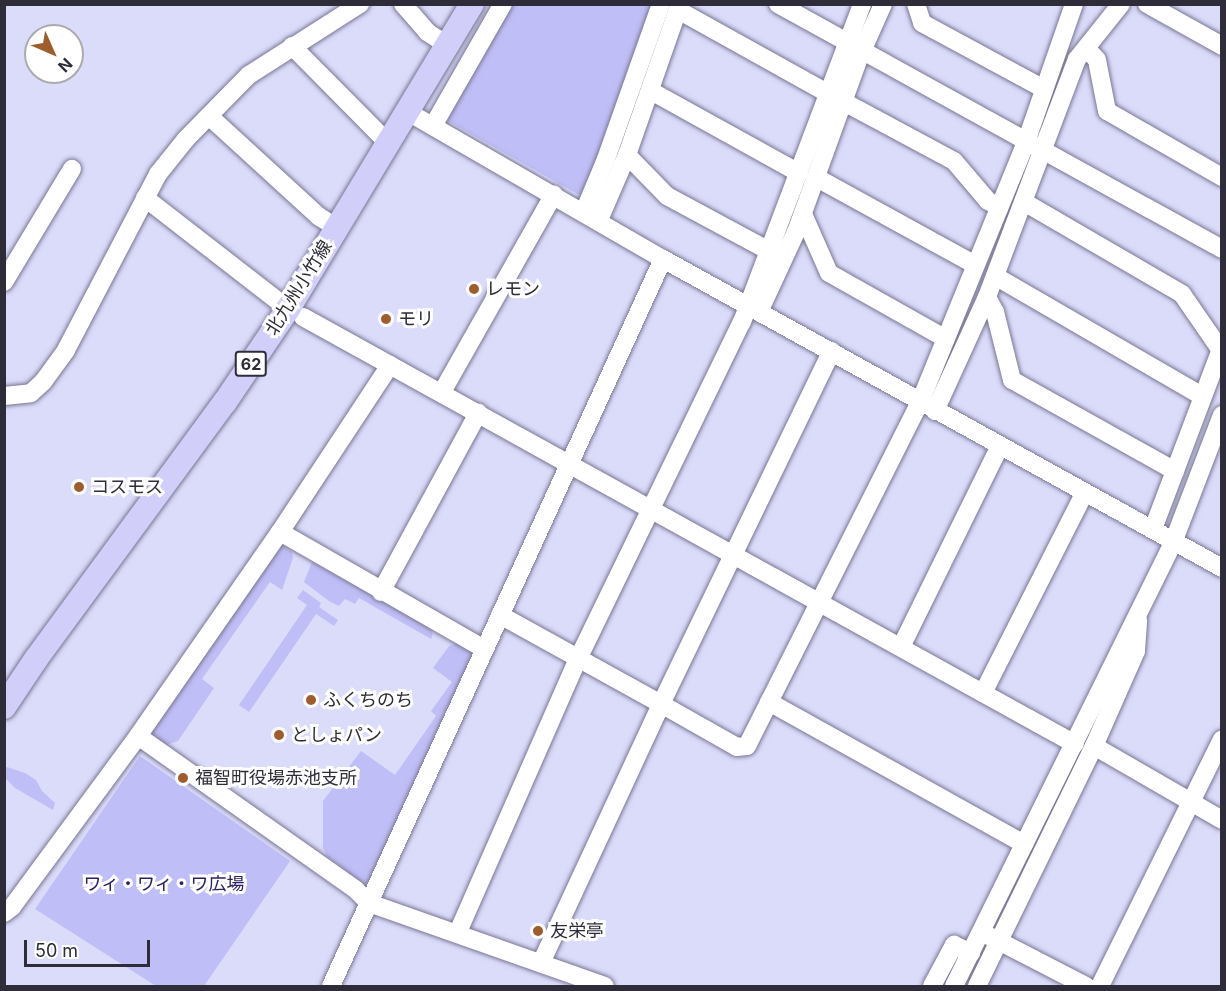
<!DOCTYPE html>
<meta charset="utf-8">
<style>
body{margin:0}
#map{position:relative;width:1226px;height:991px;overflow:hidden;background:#dbdbfa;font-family:Inter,"Noto Sans JP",sans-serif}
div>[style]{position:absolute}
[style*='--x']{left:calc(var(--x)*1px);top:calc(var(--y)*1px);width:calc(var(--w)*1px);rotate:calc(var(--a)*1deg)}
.green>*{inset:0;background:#c0bef6}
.roads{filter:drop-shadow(0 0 2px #787793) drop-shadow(0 0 2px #787793)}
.minor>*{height:18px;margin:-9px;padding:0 9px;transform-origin:9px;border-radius:9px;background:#fff}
.major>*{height:24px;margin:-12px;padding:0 12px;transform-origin:12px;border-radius:12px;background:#d1cef9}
.dots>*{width:16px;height:16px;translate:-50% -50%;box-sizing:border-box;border:3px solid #fff;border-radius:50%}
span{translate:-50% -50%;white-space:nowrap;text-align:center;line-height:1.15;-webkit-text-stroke:6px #fff;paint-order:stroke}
.shield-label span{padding:2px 4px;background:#fff;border:2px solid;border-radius:4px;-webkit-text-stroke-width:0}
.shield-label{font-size:16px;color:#2d2c38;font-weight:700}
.street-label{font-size:18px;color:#2d2c38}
.poi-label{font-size:18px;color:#2d2c38}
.left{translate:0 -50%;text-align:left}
.park-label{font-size:18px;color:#2d2064}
.frame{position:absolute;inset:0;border:6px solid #2d2c38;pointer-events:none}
.north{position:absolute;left:24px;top:24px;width:60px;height:60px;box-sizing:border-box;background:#fff;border:2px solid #ababaf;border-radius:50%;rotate:135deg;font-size:16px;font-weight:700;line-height:24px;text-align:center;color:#2d2c38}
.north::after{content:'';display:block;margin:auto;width:21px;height:27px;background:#9f5c2c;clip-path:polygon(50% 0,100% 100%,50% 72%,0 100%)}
.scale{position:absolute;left:24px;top:940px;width:126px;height:27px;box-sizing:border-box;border:3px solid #2d2c38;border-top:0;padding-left:8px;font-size:18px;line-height:21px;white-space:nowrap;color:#2d2c38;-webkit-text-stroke:4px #fff;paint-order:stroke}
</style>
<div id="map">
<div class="green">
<div style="clip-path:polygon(511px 5px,655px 5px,588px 191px,581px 196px,448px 121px,448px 111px)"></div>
<div style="clip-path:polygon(283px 546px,292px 552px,293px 558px,282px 590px,270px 582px,202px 679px,214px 688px,178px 741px,166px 745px,151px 737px,150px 731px,277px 548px)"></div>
<div style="clip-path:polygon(312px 562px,429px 626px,433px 634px,431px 639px,359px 598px,355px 604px,345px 599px,339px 606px,329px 601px,304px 582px)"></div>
<div style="clip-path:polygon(303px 590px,321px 603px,319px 607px,338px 620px,334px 626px,316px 614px,249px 712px,239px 705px,307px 605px,297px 598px)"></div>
<div style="clip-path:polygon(458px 643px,473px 653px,371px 882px,362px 884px,327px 856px,323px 848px,323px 801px,361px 751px,395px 775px,436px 716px,431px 711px,452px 682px,433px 668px,449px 646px)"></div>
<div style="clip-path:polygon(140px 756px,290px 861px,204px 986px,156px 986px,35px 909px)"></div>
<div style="clip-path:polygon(7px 767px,25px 773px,36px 780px,42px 791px,55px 803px,53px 810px,15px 788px,5px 778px,5px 769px)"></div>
</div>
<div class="roads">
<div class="minor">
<div style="--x:403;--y:4;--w:37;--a:49"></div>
<div style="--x:427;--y:32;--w:24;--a:33"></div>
<div style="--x:778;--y:4;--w:507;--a:28.89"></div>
<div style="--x:916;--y:4;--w:20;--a:72"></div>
<div style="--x:922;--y:23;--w:139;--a:28.4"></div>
<div style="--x:1147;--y:4;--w:86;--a:29.2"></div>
<div style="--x:678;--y:10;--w:171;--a:29.1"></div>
<div style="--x:292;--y:46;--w:136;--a:45.3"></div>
<div style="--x:1086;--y:48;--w:16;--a:47"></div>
<div style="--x:1097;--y:60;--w:52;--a:78.9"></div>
<div style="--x:1107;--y:111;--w:133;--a:29.9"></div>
<div style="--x:651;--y:91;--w:169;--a:29"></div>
<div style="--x:844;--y:102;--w:125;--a:28.2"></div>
<div style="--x:954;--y:161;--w:52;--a:49.6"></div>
<div style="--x:988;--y:201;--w:13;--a:29"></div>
<div style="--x:408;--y:112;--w:294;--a:30"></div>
<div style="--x:663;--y:259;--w:639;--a:28.93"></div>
<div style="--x:209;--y:116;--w:148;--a:42.5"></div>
<div style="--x:318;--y:216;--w:22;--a:32"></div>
<div style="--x:433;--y:126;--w:141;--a:-60.2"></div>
<div style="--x:627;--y:155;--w:57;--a:45.7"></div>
<div style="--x:667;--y:196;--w:116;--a:28.3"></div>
<div style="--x:817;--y:178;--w:180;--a:28.8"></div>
<div style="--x:145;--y:198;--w:181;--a:37.8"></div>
<div style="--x:1024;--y:202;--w:183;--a:30.2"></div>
<div style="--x:1182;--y:294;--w:67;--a:55.4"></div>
<div style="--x:584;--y:212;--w:57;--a:-67.5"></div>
<div style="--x:606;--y:159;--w:164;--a:-70.5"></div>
<div style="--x:803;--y:214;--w:64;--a:66.2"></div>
<div style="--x:829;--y:273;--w:134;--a:29.4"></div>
<div style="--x:599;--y:220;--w:71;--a:-66.7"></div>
<div style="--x:627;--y:155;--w:160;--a:-70.7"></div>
<div style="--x:995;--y:276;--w:239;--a:30.1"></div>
<div style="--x:4;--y:282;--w:132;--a:-59"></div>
<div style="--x:987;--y:297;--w:17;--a:62"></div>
<div style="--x:995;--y:312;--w:70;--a:76"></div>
<div style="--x:1012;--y:380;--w:187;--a:29.2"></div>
<div style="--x:759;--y:312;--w:88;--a:-65.2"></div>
<div style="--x:796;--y:232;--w:185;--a:-70.1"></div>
<div style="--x:859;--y:58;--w:59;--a:-66"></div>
<div style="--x:303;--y:317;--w:882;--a:28.95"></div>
<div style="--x:442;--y:392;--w:227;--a:-60.5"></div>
<div style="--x:4;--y:396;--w:27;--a:-6"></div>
<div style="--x:31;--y:393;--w:16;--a:-43"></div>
<div style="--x:43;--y:382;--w:39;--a:-54"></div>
<div style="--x:66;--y:350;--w:199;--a:-62.4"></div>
<div style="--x:158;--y:174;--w:45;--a:-51.3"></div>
<div style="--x:186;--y:139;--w:90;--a:-45.5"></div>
<div style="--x:249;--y:75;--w:132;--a:-32.6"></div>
<div style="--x:935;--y:411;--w:125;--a:-65.5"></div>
<div style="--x:987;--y:297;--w:254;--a:-69.3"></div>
<div style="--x:1077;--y:59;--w:70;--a:-51.3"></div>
<div style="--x:1153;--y:529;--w:196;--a:-69.3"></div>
<div style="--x:280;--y:532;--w:235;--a:29.8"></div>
<div style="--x:381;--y:592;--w:204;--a:-61.5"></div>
<div style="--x:500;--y:615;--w:184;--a:28.9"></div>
<div style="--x:661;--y:704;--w:392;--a:-64.2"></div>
<div style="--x:901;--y:647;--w:224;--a:-63.8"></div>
<div style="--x:983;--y:693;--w:225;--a:-63.1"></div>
<div style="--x:769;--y:702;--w:292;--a:29.1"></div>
<div style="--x:138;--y:736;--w:267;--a:35.2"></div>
<div style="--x:356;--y:890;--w:18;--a:45"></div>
<div style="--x:369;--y:903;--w:250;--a:19.4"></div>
<div style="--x:1094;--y:746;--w:148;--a:30"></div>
<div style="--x:4;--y:913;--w:10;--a:-37"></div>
<div style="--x:12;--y:907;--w:212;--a:-53.6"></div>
<div style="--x:138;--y:736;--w:249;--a:-55.2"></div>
<div style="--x:280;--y:532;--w:200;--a:-56.6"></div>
<div style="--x:458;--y:932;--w:298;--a:-66.3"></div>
<div style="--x:578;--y:659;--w:375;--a:-64.1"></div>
<div style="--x:742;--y:322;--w:340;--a:-69.3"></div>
<div style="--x:989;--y:936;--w:109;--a:27.3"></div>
<div style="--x:541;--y:963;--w:285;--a:-65.1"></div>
<div style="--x:661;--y:704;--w:87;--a:29.5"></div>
<div style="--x:737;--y:747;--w:10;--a:-6"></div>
<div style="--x:747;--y:746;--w:385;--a:-63.3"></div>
<div style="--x:920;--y:402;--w:281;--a:-67.8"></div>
<div style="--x:1026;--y:142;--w:146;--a:-70.8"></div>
<div style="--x:331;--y:986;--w:799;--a:-65.46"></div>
<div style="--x:932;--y:986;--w:47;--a:-61.8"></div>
<div style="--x:954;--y:945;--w:19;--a:25"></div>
<div style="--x:954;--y:986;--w:497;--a:-63.7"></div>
<div style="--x:1174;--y:540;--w:134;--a:-69"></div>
<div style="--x:977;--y:986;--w:267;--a:-64"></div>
<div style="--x:1094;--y:746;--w:104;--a:-66.1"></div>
<div style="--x:1136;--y:651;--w:31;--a:-86"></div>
<div style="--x:1100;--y:986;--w:275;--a:-63.7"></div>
</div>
<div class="major">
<div style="--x:4;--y:707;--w:58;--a:-56.3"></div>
<div style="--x:36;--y:659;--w:319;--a:-53.7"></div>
<div style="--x:225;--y:402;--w:112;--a:-55.9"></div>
<div style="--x:288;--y:309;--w:356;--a:-58.9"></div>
</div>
</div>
<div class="dots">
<div style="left:474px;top:289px;background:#9f5c2c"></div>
<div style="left:386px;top:319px;background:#9f5c2c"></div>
<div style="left:79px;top:487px;background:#9f5c2c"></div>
<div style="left:311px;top:700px;background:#9f5c2c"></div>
<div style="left:279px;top:735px;background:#9f5c2c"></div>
<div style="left:183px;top:778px;background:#9f5c2c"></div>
<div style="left:538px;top:931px;background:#9f5c2c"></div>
</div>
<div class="shield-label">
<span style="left:251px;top:364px">62</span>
</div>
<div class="street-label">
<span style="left:299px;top:288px;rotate:-58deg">北九州小竹線</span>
</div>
<div class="poi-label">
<span class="left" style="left:486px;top:289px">レモン</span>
<span class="left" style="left:398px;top:319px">モリ</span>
<span class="left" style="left:91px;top:487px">コスモス</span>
<span class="left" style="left:323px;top:700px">ふくちのち</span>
<span class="left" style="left:291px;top:735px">としょパン</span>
<span class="left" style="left:195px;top:778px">福智町役場赤池支所</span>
<span class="left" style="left:550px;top:931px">友栄亭</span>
</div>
<div class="park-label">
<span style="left:164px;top:884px">ワィ・ワィ・ワ広場</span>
</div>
<div class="frame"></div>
<div class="north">N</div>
<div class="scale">50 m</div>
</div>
